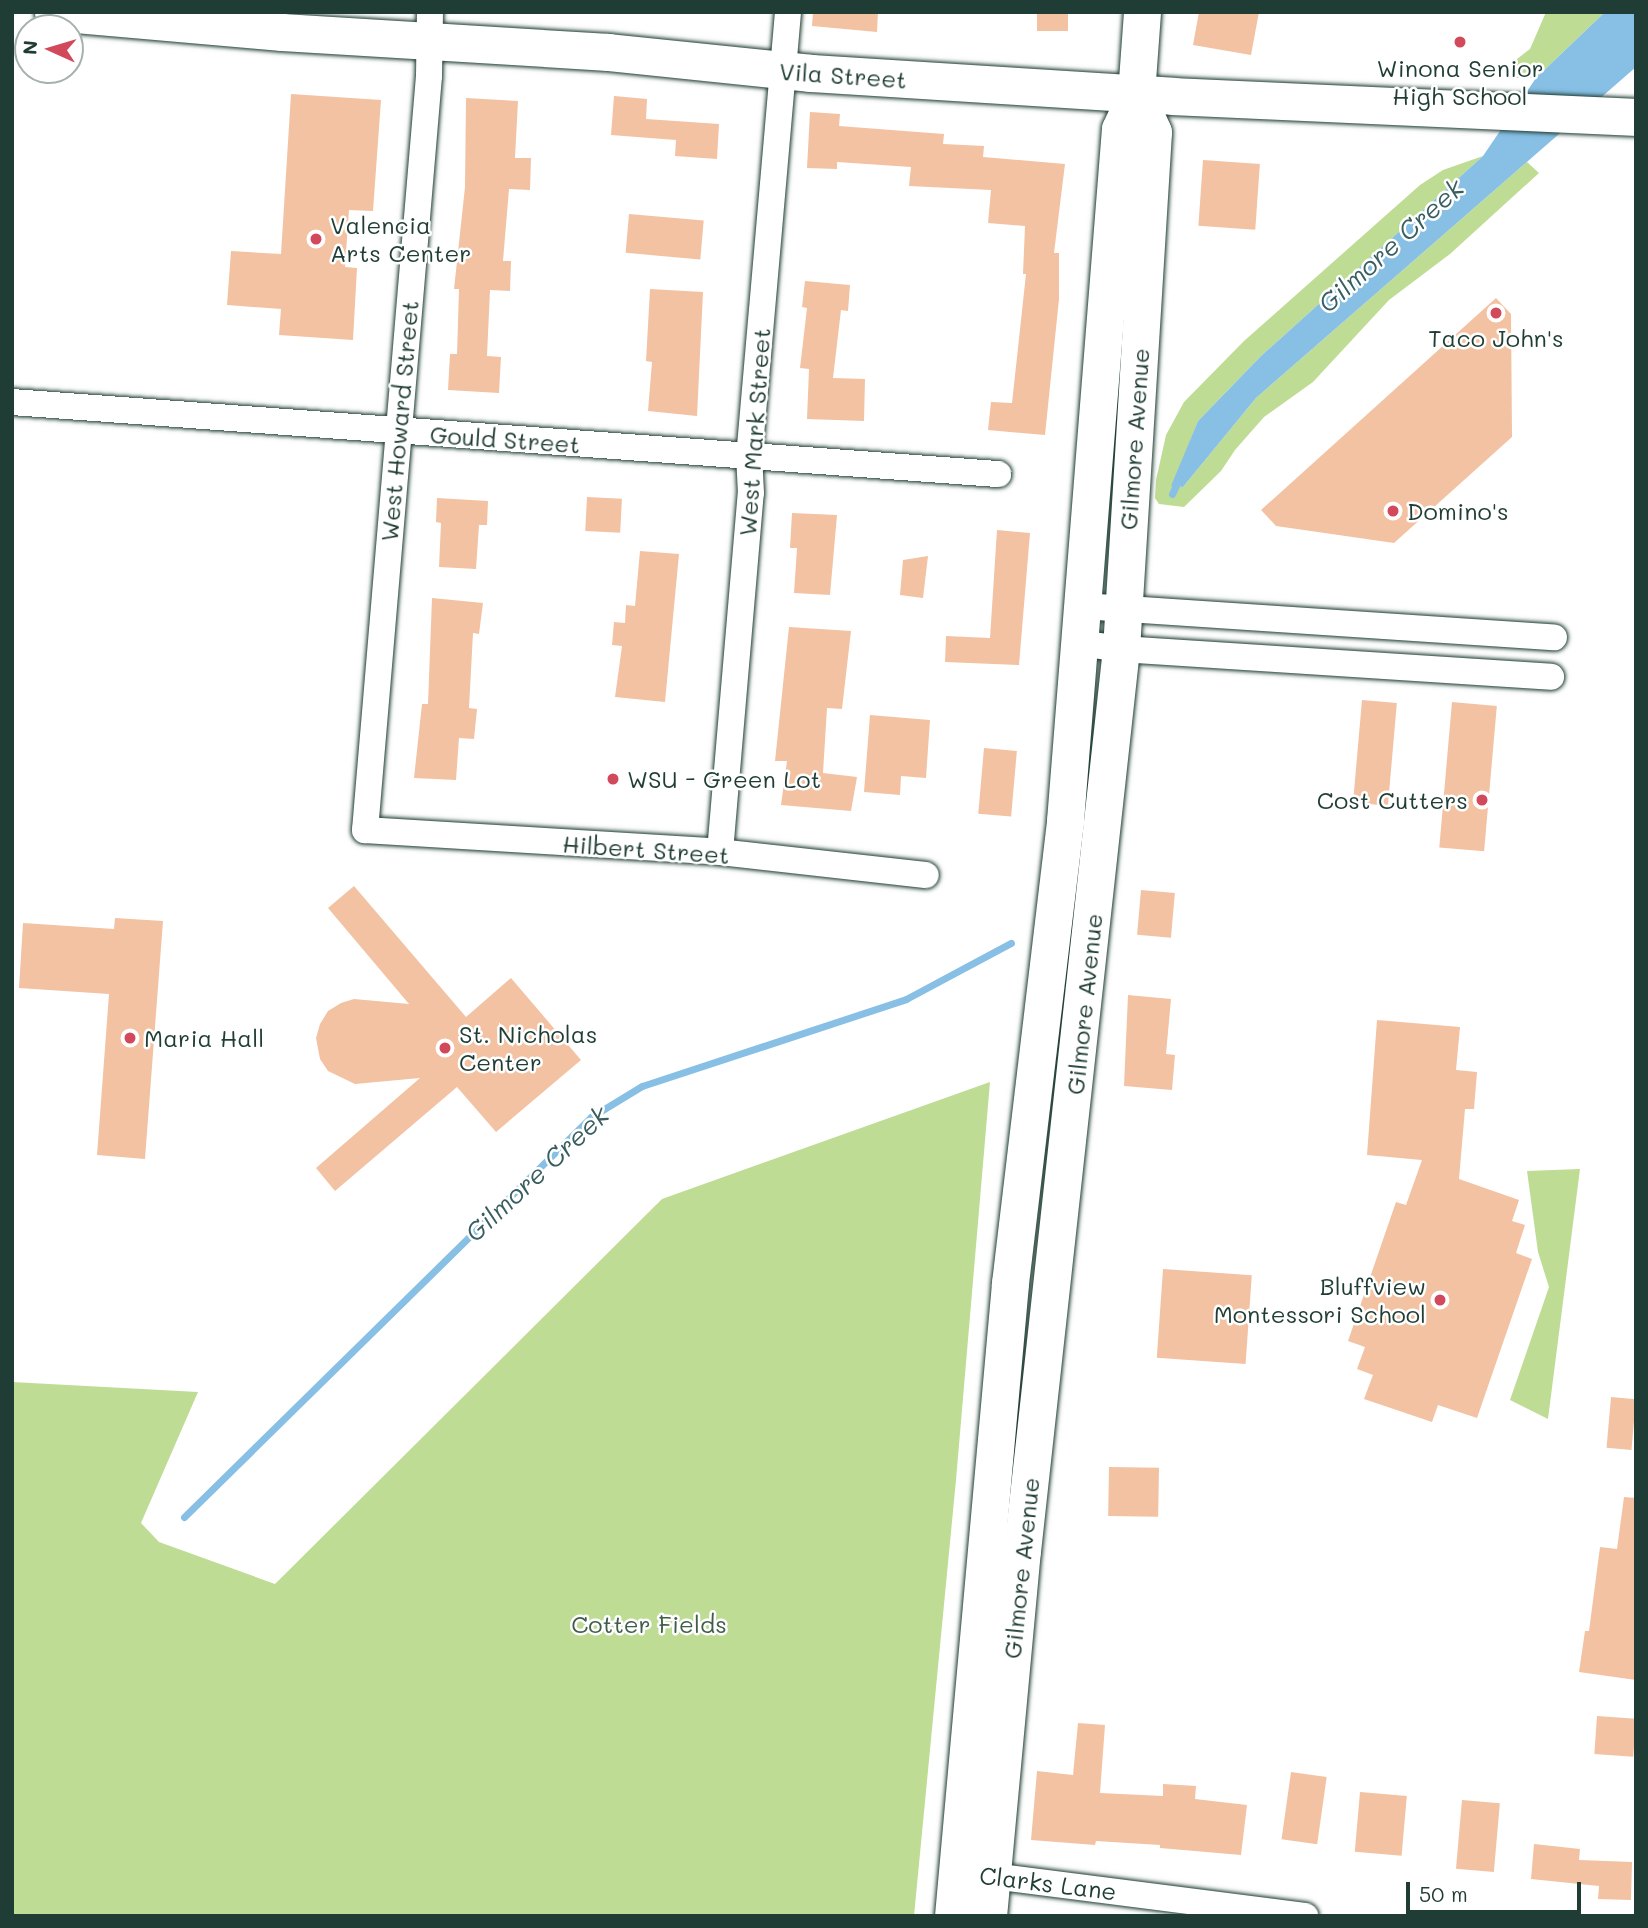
<!DOCTYPE html>
<style>
body{margin:0}
#map{position:relative;width:1648px;height:1928px;overflow:hidden;background:#fff;font-family:Mali,sans-serif}
div>[style]{position:absolute}
[style*='--x']{left:calc(var(--x)*1px);top:calc(var(--y)*1px);width:calc(var(--w)*1px);rotate:calc(var(--a)*1deg)}
.green>*{inset:0;background:#bfdc94}
.water>*{inset:0;background:#87bfe5}
.stream>*{height:7px;margin:-3.5px;padding:0 3.5px;transform-origin:3.5px;border-radius:3.5px;background:#87bfe5}
.building>*{inset:0;background:#f2c2a2;transform-origin:0 0}
.roads{filter:drop-shadow(0 0 2px #1f3d34) drop-shadow(0 0 2px #1f3d34)}
.street>*{height:26px;margin:-13px;padding:0 13px;transform-origin:13px;border-radius:13px;background:#fff}
.secondary>*{height:37px;margin:-18.5px;padding:0 18.5px;transform-origin:18.5px;border-radius:18.5px;background:#fff}
.dots>*{width:19px;height:19px;translate:-50% -50%;box-sizing:border-box;border:4px solid #fff;border-radius:50%}
span{translate:-50% -50%;white-space:nowrap;text-align:center;line-height:1.15;-webkit-text-stroke:5px #fff;paint-order:stroke}
.poi-label{font-size:24px;color:#1f3d34}
.left{translate:0 -50%;text-align:left}
.right{translate:-100% -50%;text-align:right}
.street-label{font-size:24px;color:#1f3d34}
.park-label{font-size:24px;color:#3f5d47}
.water-label{font-size:26px;color:#395e60;font-style:italic}
.frame{position:absolute;inset:0;border:14px solid #1f3d34;pointer-events:none}
.north{position:absolute;left:14px;top:14px;width:70px;height:70px;box-sizing:border-box;background:#fff;border:2px solid #a5b1ae;border-radius:50%;rotate:274deg;font-size:19px;font-weight:700;line-height:28px;text-align:center;color:#1f3d34}
.north::after{content:'';display:block;margin:auto;width:24px;height:32px;background:#d1495b;clip-path:polygon(50% 0,100% 100%,50% 72%,0 100%)}
.scale{position:absolute;left:1406px;top:1882px;width:175px;height:32px;box-sizing:border-box;border:4px solid #1f3d34;border-top:0;padding-left:9px;font-size:21px;line-height:24px;white-space:nowrap;color:#1f3d34;-webkit-text-stroke:5px #fff;paint-order:stroke}
</style>
<div id="map">
<div class="green">
<div style="clip-path:polygon(1546px 12px,1605px 12px,1536px 78px,1515px 78px,1517px 59px,1530px 49px)"></div>
<div style="clip-path:polygon(1483px 156px,1261px 356px,1198px 421px,1172px 486px,1183px 487px,1256px 398px,1527px 162px,1539px 173px,1450px 254px,1389px 300px,1313px 382px,1264px 417px,1235px 450px,1221px 471px,1184px 507px,1159px 504px,1155px 498px,1156px 480px,1166px 435px,1184px 402px,1244px 341px,1420px 185px,1443px 170px)"></div>
<div style="clip-path:polygon(990px 1082px,956px 1480px,914px 1916px,12px 1916px,12px 1382px,198px 1392px,141px 1523px,159px 1542px,275px 1584px,662px 1199px)"></div>
<div style="clip-path:polygon(1580px 1169px,1548px 1419px,1510px 1400px,1549px 1287px,1538px 1252px,1527px 1171px)"></div>
</div>
<div class="water">
<div style="clip-path:polygon(1605px 12px,1636px 12px,1636px 67px,1256px 398px,1183px 487px,1171px 486px,1198px 421px,1261px 356px,1483px 156px,1536px 78px)"></div>
</div>
<div class="stream">
<div style="--x:1172;--y:494;--w:17;--a:-65"></div>
<div style="--x:184;--y:1517;--w:571;--a:-44.5"></div>
<div style="--x:591;--y:1117;--w:60;--a:-31.3"></div>
<div style="--x:642;--y:1086;--w:278;--a:-18.2"></div>
<div style="--x:906;--y:999;--w:119;--a:-28.1"></div>
</div>
<div class="building">
<div style="clip-path:polygon(813px 12px,878px 12px,877px 32px,812px 26px)"></div>
<div style="left:1037px;top:12px;width:31px;height:19px"></div>
<div style="clip-path:polygon(1199px 12px,1259px 12px,1251px 55px,1193px 45px)"></div>
<div style="clip-path:polygon(291px 94px,381px 100px,373px 211px,349px 210px,345px 267px,357px 268px,353px 340px,279px 335px,281px 309px,227px 305px,231px 251px,281px 254px)"></div>
<div style="clip-path:polygon(614px 96px,647px 99px,646px 119px,719px 124px,717px 159px,675px 156px,676px 140px,611px 135px)"></div>
<div style="clip-path:polygon(466px 98px,518px 101px,515px 158px,531px 158px,530px 190px,509px 189px,503px 261px,511px 261px,510px 291px,490px 290px,487px 356px,501px 357px,499px 393px,448px 390px,450px 354px,457px 354px,459px 289px,454px 289px,465px 187px)"></div>
<div style="clip-path:polygon(810px 112px,840px 114px,839px 126px,944px 134px,943px 144px,984px 146px,983px 157px,1065px 164px,1054px 253px,1059px 253px,1059px 299px,1045px 435px,988px 430px,991px 402px,1012px 403px,1026px 274px,1023px 274px,1025px 226px,988px 223px,991px 190px,909px 186px,911px 167px,837px 162px,837px 169px,807px 168px)"></div>
<div style="left:1203px;top:160px;width:57px;height:66px;rotate:4deg"></div>
<div style="left:629px;top:214px;width:75px;height:39px;rotate:5deg"></div>
<div style="clip-path:polygon(805px 281px,850px 285px,848px 311px,841px 310px,833px 378px,865px 379px,864px 421px,807px 419px,809px 369px,800px 368px,807px 308px,802px 307px)"></div>
<div style="clip-path:polygon(650px 289px,703px 292px,697px 416px,648px 411px,652px 362px,646px 361px)"></div>
<div style="clip-path:polygon(1496px 298px,1511px 314px,1512px 437px,1394px 543px,1276px 526px,1261px 510px)"></div>
<div style="left:587px;top:497px;width:35px;height:34px;rotate:3deg"></div>
<div style="clip-path:polygon(437px 498px,488px 501px,487px 525px,479px 525px,476px 569px,439px 567px,441px 523px,436px 522px)"></div>
<div style="clip-path:polygon(792px 513px,837px 515px,830px 595px,794px 593px,797px 548px,790px 548px)"></div>
<div style="clip-path:polygon(997px 530px,1030px 533px,1019px 665px,945px 662px,946px 636px,990px 638px)"></div>
<div style="clip-path:polygon(640px 551px,679px 554px,665px 702px,615px 697px,622px 646px,612px 645px,614px 622px,625px 623px,626px 605px,635px 606px)"></div>
<div style="clip-path:polygon(928px 556px,923px 598px,900px 595px,903px 560px)"></div>
<div style="clip-path:polygon(432px 598px,483px 603px,479px 634px,473px 633px,469px 708px,477px 709px,474px 739px,459px 738px,456px 780px,414px 778px,422px 704px,428px 704px)"></div>
<div style="clip-path:polygon(789px 627px,851px 631px,842px 709px,827px 708px,823px 773px,857px 777px,851px 811px,781px 805px,787px 761px,775px 761px)"></div>
<div style="left:1362px;top:700px;width:35px;height:103px;rotate:5deg"></div>
<div style="left:1452px;top:702px;width:45px;height:146px;rotate:5deg"></div>
<div style="clip-path:polygon(870px 715px,930px 720px,926px 778px,901px 776px,900px 795px,864px 792px)"></div>
<div style="left:984px;top:748px;width:33px;height:66px;rotate:5deg"></div>
<div style="clip-path:polygon(354px 886px,466px 1017px,511px 978px,581px 1060px,496px 1132px,457px 1087px,335px 1191px,316px 1168px,420px 1078px,355px 1084px,328px 1071px,320px 1059px,316px 1038px,320px 1024px,328px 1011px,341px 1003px,354px 999px,409px 1004px,328px 908px)"></div>
<div style="left:1141px;top:890px;width:34px;height:45px;rotate:5deg"></div>
<div style="clip-path:polygon(115px 918px,163px 921px,145px 1159px,97px 1155px,109px 994px,19px 988px,23px 923px,114px 929px)"></div>
<div style="clip-path:polygon(1128px 995px,1171px 999px,1166px 1054px,1175px 1055px,1172px 1090px,1124px 1086px)"></div>
<div style="clip-path:polygon(1377px 1020px,1460px 1027px,1456px 1070px,1477px 1072px,1474px 1109px,1465px 1109px,1459px 1179px,1519px 1200px,1512px 1221px,1525px 1225px,1516px 1253px,1532px 1259px,1477px 1418px,1438px 1405px,1432px 1422px,1364px 1399px,1373px 1375px,1357px 1369px,1365px 1347px,1348px 1341px,1396px 1202px,1406px 1205px,1422px 1160px,1367px 1155px)"></div>
<div style="left:1163px;top:1269px;width:89px;height:89px;rotate:4deg"></div>
<div style="left:1611px;top:1397px;width:25px;height:51px;rotate:5deg"></div>
<div style="left:1109px;top:1467px;width:50px;height:49px;rotate:1deg"></div>
<div style="clip-path:polygon(1624px 1497px,1636px 1498px,1636px 1680px,1579px 1672px,1585px 1631px,1589px 1631px,1600px 1547px,1617px 1549px)"></div>
<div style="left:1597px;top:1716px;width:39px;height:38px;rotate:4deg"></div>
<div style="clip-path:polygon(1078px 1723px,1105px 1725px,1100px 1793px,1163px 1796px,1163px 1784px,1196px 1786px,1195px 1799px,1247px 1805px,1241px 1855px,1160px 1848px,1160px 1845px,1096px 1841px,1095px 1845px,1031px 1840px,1037px 1771px,1073px 1775px)"></div>
<div style="left:1291px;top:1772px;width:36px;height:68px;rotate:8deg"></div>
<div style="left:1360px;top:1792px;width:47px;height:60px;rotate:5deg"></div>
<div style="left:1462px;top:1800px;width:38px;height:69px;rotate:5deg"></div>
<div style="clip-path:polygon(1534px 1844px,1580px 1849px,1579px 1860px,1632px 1862px,1631px 1900px,1598px 1899px,1599px 1886px,1531px 1879px)"></div>
</div>
<div class="roads">
<div class="street">
<div style="--x:430;--y:12;--w:64;--a:90.9"></div>
<div style="--x:429;--y:76;--w:757;--a:94.85"></div>
<div style="--x:365;--y:830;--w:356;--a:3.5"></div>
<div style="--x:720;--y:852;--w:207;--a:6.4"></div>
<div style="--x:12;--y:402;--w:989;--a:4.18"></div>
<div style="--x:1082;--y:606;--w:473;--a:3.8"></div>
<div style="--x:1079;--y:643;--w:42;--a:8.1"></div>
<div style="--x:1121;--y:649;--w:431;--a:3.7"></div>
<div style="--x:720;--y:852;--w:360;--a:-85.1"></div>
<div style="--x:751;--y:493;--w:35;--a:-93"></div>
<div style="--x:749;--y:458;--w:448;--a:-85"></div>
<div style="--x:977;--y:1874;--w:331;--a:7.3"></div>
</div>
<div class="secondary">
<div style="--x:53;--y:12;--w:230;--a:5"></div>
<div style="--x:282;--y:32;--w:327;--a:3.5"></div>
<div style="--x:608;--y:52;--w:203;--a:5.9"></div>
<div style="--x:810;--y:73;--w:364;--a:3.6"></div>
<div style="--x:1173;--y:96;--w:463;--a:2.6"></div>
<div style="--x:953;--y:1916;--w:636;--a:-84.85"></div>
<div style="--x:1010;--y:1283;--w:465;--a:-83.2"></div>
<div style="--x:1065;--y:821;--w:694;--a:-85.46"></div>
<div style="--x:1120;--y:129;--w:38;--a:-65"></div>
<div style="--x:1136;--y:94;--w:82;--a:-85.8"></div>
<div style="--x:988;--y:1916;--w:367;--a:-84.7"></div>
<div style="--x:1022;--y:1551;--w:907;--a:-83.74"></div>
<div style="--x:1121;--y:649;--w:518;--a:-86.46"></div>
<div style="--x:1153;--y:132;--w:42;--a:-114.1"></div>
</div>
</div>
<div class="dots">
<div style="left:1460px;top:42px;background:#d1495b"></div>
<div style="left:316px;top:239px;background:#d1495b"></div>
<div style="left:1496px;top:313px;background:#d1495b"></div>
<div style="left:1393px;top:511px;background:#d1495b"></div>
<div style="left:613px;top:779px;background:#d1495b"></div>
<div style="left:1482px;top:800px;background:#d1495b"></div>
<div style="left:130px;top:1038px;background:#d1495b"></div>
<div style="left:445px;top:1048px;background:#d1495b"></div>
<div style="left:1440px;top:1300px;background:#d1495b"></div>
</div>
<div class="poi-label">
<span style="left:1460px;top:82px">Winona Senior<br>High School</span>
<span class="left" style="left:330px;top:239px">Valencia<br>Arts Center</span>
<span style="left:1496px;top:338px">Taco John's</span>
<span class="left" style="left:1407px;top:511px">Domino's</span>
<span class="left" style="left:627px;top:779px">WSU - Green Lot</span>
<span class="right" style="left:1468px;top:800px">Cost Cutters</span>
<span class="left" style="left:459px;top:1048px">St. Nicholas<br>Center</span>
<span class="left" style="left:144px;top:1038px">Maria Hall</span>
<span class="right" style="left:1426px;top:1300px">Bluffview<br>Montessori School</span>
</div>
<div class="street-label">
<span style="left:843px;top:75px;rotate:4deg">Vila Street</span>
<span style="left:399px;top:421px;rotate:-85deg">West Howard Street</span>
<span style="left:754px;top:432px;rotate:-86deg">West Mark Street</span>
<span style="left:505px;top:439px;rotate:4deg">Gould Street</span>
<span style="left:1134px;top:439px;rotate:-86deg">Gilmore Avenue</span>
<span style="left:646px;top:849px;rotate:4deg">Hilbert Street</span>
<span style="left:1084px;top:1004px;rotate:-84deg">Gilmore Avenue</span>
<span style="left:1021px;top:1568px;rotate:-84deg">Gilmore Avenue</span>
<span style="left:1048px;top:1883px;rotate:7deg">Clarks Lane</span>
</div>
<div class="park-label">
<span style="left:649px;top:1624px">Cotter Fields</span>
</div>
<div class="water-label">
<span style="left:1391px;top:246px;rotate:-42deg">Gilmore Creek</span>
<span style="left:537px;top:1174px;rotate:-43deg">Gilmore Creek</span>
</div>
<div class="frame"></div>
<div class="north">N</div>
<div class="scale">50 m</div>
</div>
